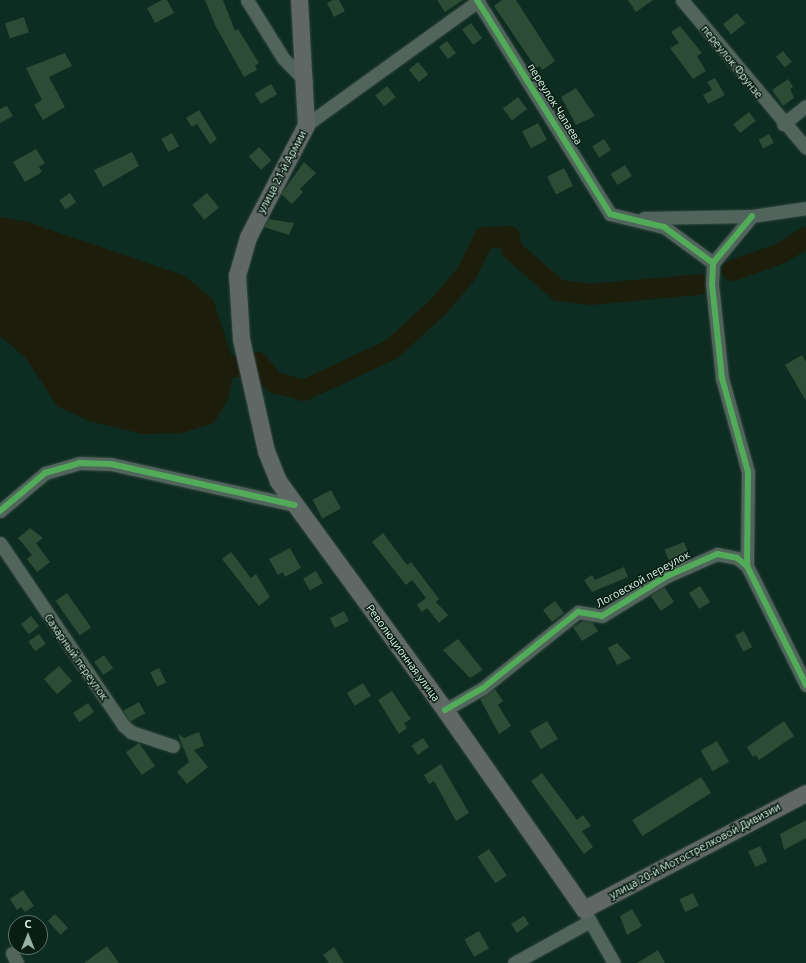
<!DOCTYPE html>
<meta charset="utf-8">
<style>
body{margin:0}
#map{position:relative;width:806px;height:963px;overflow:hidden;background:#0e2d22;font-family:Ubuntu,sans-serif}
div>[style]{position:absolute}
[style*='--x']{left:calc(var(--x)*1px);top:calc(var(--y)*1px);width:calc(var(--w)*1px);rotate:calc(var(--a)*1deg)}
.water>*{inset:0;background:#1d1d0c}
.river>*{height:21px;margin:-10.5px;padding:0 10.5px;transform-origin:10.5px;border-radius:10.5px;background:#1d1d0c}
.building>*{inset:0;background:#2d4c35;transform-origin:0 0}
.roads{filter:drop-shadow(0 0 1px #33473f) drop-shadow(0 0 1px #33473f)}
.minor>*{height:13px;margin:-6.5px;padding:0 6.5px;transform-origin:6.5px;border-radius:6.5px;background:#51655c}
.major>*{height:17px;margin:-8.5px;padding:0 8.5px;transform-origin:8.5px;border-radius:8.5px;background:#606866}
.cycleway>*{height:6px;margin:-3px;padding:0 3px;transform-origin:3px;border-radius:3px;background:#51ab58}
span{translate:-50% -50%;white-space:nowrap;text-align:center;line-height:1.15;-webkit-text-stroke:3px #081d13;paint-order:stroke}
.street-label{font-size:11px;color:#e0faec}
.north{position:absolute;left:8px;top:915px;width:40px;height:40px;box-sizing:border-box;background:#081d13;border:1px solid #5e756a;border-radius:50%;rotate:0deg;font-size:11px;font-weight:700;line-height:16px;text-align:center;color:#e0faec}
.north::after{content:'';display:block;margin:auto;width:14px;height:18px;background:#96b2a5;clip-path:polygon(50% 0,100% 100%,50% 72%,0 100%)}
</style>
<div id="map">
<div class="water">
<div style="clip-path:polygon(0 217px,28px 222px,185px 276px,213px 299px,235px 366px,228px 399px,214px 423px,182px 433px,143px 434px,89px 421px,57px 406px,26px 358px,0 336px)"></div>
</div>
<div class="river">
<div style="--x:732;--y:270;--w:51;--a:-19.5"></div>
<div style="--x:780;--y:253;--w:31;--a:-32"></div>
<div style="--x:206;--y:362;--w:29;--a:8"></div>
<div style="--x:235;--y:366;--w:22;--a:-10"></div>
<div style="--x:257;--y:362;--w:26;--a:50"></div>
<div style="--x:274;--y:382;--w:30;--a:15"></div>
<div style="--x:303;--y:390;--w:97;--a:-25"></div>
<div style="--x:391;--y:349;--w:64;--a:-42.5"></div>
<div style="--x:438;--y:306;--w:43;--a:-49.7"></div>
<div style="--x:466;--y:273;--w:40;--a:-63.4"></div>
<div style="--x:484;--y:237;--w:25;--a:-2"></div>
<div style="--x:509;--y:236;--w:13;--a:81"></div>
<div style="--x:511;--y:249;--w:62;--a:41.1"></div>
<div style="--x:558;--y:290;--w:31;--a:7"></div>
<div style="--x:589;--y:294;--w:109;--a:-5.2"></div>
</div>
<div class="building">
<div style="clip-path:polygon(162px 0,167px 0,174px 13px,155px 23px,147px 8px)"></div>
<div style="clip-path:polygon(205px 0,223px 0,235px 31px,238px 29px,259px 63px,255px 65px,257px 70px,244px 77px,215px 25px)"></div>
<div style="clip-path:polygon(333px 0,339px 0,345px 11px,334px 17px,327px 3px)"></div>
<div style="clip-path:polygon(437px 0,463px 0,445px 12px)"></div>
<div style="clip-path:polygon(502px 0,516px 0,555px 61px,542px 70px,540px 66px,536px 68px,494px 6px)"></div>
<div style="clip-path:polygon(628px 0,653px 0,636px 12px)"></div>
<div style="left:737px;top:13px;width:13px;height:18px;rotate:51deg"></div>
<div style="left:24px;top:17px;width:16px;height:20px;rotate:72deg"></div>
<div style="left:471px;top:23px;width:19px;height:11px;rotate:54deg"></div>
<div style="clip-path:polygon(680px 26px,702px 53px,697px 56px,706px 71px,693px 79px,670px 48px,679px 43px,671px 32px)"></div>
<div style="left:447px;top:41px;width:15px;height:10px;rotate:53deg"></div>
<div style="left:783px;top:51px;width:14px;height:9px;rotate:51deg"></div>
<div style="clip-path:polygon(65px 53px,72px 66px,49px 77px,65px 107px,43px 120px,34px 105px,42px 100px,26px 68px)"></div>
<div style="left:418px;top:62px;width:16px;height:12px;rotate:50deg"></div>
<div style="clip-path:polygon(715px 78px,725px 95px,708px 104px,703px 95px,712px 90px,707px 82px)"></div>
<div style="clip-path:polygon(788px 79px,793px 87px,790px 89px,794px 98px,783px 106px,772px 90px)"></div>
<div style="left:271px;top:84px;width:12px;height:19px;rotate:59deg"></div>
<div style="left:387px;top:86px;width:14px;height:15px;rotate:51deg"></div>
<div style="clip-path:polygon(576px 88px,595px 116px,576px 125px,561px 97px)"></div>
<div style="left:518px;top:97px;width:15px;height:19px;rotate:53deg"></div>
<div style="clip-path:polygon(7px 106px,13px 116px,0 123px,0 109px)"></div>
<div style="clip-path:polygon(199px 110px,217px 139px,210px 144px,197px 124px,192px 127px,186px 118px)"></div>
<div style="left:749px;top:112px;width:11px;height:20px;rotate:52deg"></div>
<div style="left:538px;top:123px;width:19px;height:18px;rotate:62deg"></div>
<div style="left:172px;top:133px;width:15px;height:12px;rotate:62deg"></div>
<div style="left:769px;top:134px;width:10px;height:12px;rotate:61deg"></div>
<div style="left:604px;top:139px;width:13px;height:14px;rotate:58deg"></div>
<div style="left:259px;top:147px;width:18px;height:14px;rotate:47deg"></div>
<div style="clip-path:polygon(36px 149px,45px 163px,39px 167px,42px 172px,25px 182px,13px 162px)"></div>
<div style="clip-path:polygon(132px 152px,139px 166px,103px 187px,94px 170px)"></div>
<div style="clip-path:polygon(304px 162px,316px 173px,300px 189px,303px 192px,292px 204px,281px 194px)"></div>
<div style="left:625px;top:165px;width:13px;height:17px;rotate:58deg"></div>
<div style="left:564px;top:168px;width:20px;height:19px;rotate:63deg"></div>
<div style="left:70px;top:193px;width:11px;height:13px;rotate:56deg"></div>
<div style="left:207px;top:193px;width:19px;height:19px;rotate:51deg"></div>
<div style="clip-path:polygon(268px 219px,294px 223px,289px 235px,264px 227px)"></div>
<div style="clip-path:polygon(802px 355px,806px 362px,806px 401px,785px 365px)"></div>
<div style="left:331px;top:490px;width:21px;height:21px;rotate:62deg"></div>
<div style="clip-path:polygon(30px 528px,43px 538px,36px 543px,50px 562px,37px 572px,27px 559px,32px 555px,18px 538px)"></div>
<div style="clip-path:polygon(383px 533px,407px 565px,411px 562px,439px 599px,436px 602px,448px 615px,439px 623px,427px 608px,422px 612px,417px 605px,426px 598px,412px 580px,406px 585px,372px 542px)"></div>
<div style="left:684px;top:542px;width:16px;height:21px;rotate:68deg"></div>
<div style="clip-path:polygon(290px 548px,301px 568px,285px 577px,283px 572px,278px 575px,269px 559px)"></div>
<div style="clip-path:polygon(231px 552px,251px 578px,256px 574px,270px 597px,259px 606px,222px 559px)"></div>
<div style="clip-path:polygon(624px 567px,628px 577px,592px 592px,584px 580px,592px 575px,595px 580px)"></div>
<div style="left:316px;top:571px;width:14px;height:15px;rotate:60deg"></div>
<div style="left:700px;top:586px;width:19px;height:13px;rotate:58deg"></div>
<div style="left:664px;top:587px;width:18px;height:16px;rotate:56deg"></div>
<div style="left:67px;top:593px;width:42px;height:14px;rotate:55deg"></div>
<div style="left:555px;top:601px;width:15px;height:15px;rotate:53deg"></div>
<div style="left:344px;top:611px;width:11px;height:16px;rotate:63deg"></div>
<div style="left:31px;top:616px;width:13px;height:13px;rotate:51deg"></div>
<div style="clip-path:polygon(583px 621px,592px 622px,598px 631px,582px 641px,573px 627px)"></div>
<div style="left:744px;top:631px;width:18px;height:10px;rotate:63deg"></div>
<div style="left:39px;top:634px;width:12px;height:13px;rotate:55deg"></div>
<div style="clip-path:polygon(458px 639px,483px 670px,470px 678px,443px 650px)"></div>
<div style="clip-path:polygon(617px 643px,631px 658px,617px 665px,608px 648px)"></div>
<div style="left:104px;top:655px;width:16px;height:12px;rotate:55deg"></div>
<div style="left:59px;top:666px;width:20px;height:20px;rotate:49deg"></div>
<div style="left:159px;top:668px;width:16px;height:10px;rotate:63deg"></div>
<div style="left:363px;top:683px;width:15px;height:19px;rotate:58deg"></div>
<div style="clip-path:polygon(495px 689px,503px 701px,498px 705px,511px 726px,499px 734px,480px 699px)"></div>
<div style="clip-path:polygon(392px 691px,411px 719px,404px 723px,407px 728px,399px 734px,378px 700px)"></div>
<div style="left:139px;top:702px;width:13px;height:18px;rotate:61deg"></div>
<div style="left:88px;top:703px;width:11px;height:18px;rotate:56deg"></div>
<div style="left:547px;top:721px;width:21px;height:20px;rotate:59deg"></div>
<div style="clip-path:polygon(784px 721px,794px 736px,759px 760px,756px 755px,753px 757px,747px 747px)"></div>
<div style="clip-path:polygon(199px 732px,204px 746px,194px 750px,208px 767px,187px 784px,177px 772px,189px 762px,178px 734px,184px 738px)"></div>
<div style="left:423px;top:738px;width:11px;height:14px;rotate:56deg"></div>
<div style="left:717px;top:741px;width:24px;height:19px;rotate:60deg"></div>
<div style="left:139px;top:743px;width:28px;height:16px;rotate:55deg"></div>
<div style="clip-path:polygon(441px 764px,469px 813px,456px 821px,434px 781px,429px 784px,424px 775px)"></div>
<div style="clip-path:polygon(542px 773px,577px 820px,583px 815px,591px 826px,582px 831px,593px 847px,584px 854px,531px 781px)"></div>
<div style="left:701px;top:777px;width:19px;height:81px;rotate:58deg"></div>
<div style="clip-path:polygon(806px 820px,806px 838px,784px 850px,780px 834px)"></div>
<div style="left:760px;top:846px;width:17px;height:13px;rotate:65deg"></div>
<div style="left:489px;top:849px;width:32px;height:14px;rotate:56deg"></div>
<div style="clip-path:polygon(23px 890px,34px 906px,25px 912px,21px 907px,17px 910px,10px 899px)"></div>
<div style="left:693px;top:893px;width:14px;height:15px;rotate:65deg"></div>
<div style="clip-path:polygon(632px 909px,642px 926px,627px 935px,620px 916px)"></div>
<div style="left:55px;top:914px;width:19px;height:10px;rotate:47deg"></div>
<div style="clip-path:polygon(524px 916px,529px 924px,517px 933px,511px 924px)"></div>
<div style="left:479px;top:931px;width:20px;height:17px;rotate:60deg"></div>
<div style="clip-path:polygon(107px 946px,119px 963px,84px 963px)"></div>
<div style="clip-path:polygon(334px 947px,344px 963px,329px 963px,323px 955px)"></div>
<div style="clip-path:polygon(658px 950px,665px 963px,637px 963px)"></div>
</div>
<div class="roads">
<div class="minor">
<div style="--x:247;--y:0;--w:68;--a:58.2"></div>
<div style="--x:283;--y:58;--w:33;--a:46"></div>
<div style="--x:477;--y:0;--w:252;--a:58.1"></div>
<div style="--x:610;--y:214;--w:56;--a:13.5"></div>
<div style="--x:664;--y:227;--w:61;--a:36.3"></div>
<div style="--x:682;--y:0;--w:193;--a:50"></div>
<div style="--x:783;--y:124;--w:29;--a:-38"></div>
<div style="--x:306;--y:125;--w:213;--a:-35.8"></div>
<div style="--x:644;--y:218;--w:108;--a:-1.1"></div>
<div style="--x:752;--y:216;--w:55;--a:-8.4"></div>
<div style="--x:0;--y:511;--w:59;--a:-40.2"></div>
<div style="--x:45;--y:473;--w:36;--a:-16"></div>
<div style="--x:80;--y:463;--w:31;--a:2"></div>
<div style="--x:111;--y:464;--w:188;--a:12.6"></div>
<div style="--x:0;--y:543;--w:220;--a:55.9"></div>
<div style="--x:123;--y:725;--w:11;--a:41"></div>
<div style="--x:131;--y:732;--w:44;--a:18.4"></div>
<div style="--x:747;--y:566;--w:94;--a:-89.4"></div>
<div style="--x:748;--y:472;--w:98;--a:-105.5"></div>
<div style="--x:722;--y:378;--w:95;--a:-96.1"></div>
<div style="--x:712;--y:284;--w:21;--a:-87"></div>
<div style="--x:713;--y:263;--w:61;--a:-50.3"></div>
<div style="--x:445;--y:710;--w:44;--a:-30.1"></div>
<div style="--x:483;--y:688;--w:122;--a:-38.7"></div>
<div style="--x:578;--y:612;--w:24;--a:9"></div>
<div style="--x:602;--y:616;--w:76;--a:-31.6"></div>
<div style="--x:667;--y:576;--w:55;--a:-23.7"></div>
<div style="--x:717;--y:554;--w:20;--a:11"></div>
<div style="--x:737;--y:558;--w:13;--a:39"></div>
<div style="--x:747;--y:566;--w:133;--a:63.6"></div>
<div style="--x:586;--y:914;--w:56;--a:60.3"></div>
<div style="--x:12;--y:953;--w:11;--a:63"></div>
<div style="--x:514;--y:963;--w:87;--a:-28.9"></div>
</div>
<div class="major">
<div style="--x:299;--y:0;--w:125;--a:86.8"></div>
<div style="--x:306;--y:125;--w:126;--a:117.4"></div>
<div style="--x:248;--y:237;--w:40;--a:106"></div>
<div style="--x:237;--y:275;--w:64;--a:86.4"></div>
<div style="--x:241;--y:339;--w:115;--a:77.4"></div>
<div style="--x:266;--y:451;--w:32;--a:68"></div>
<div style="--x:278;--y:481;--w:283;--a:53.9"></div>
<div style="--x:445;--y:710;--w:243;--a:55.1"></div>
<div style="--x:584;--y:909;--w:250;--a:-27.6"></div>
</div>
</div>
<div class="cycleway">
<div style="--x:477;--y:0;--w:252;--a:58.1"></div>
<div style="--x:610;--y:214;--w:56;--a:13.5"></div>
<div style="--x:664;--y:227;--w:61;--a:36.3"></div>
<div style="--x:0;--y:511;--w:59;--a:-40.2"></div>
<div style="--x:45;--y:473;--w:36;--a:-16"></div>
<div style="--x:80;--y:463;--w:31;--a:2"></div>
<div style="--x:111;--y:464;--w:188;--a:12.6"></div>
<div style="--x:747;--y:566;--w:94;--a:-89.4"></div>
<div style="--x:748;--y:472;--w:98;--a:-105.5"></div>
<div style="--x:722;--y:378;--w:95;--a:-96.1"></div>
<div style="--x:712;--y:284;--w:21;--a:-87"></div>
<div style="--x:713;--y:263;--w:61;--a:-50.3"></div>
<div style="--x:445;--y:710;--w:44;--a:-30.1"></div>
<div style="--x:483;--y:688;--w:122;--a:-38.7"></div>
<div style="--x:578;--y:612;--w:24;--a:9"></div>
<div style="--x:602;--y:616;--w:76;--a:-31.6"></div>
<div style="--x:667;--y:576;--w:55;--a:-23.7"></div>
<div style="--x:717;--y:554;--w:20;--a:11"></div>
<div style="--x:737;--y:558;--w:13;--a:39"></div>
<div style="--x:747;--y:566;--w:133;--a:63.6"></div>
</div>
<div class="street-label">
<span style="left:732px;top:62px;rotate:51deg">переулок Фрунзе</span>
<span style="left:555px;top:104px;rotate:58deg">переулок Чапаева</span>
<span style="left:282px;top:172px;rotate:-62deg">улица 21-й Армии</span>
<span style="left:643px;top:579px;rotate:-29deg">Логовской переулок</span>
<span style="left:403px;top:653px;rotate:54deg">Революционная улица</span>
<span style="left:76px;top:657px;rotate:55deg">Сахарный переулок</span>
<span style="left:695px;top:851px;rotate:-28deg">улица 20-й Мотострелковой Дивизии</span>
</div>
<div class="north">С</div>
</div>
